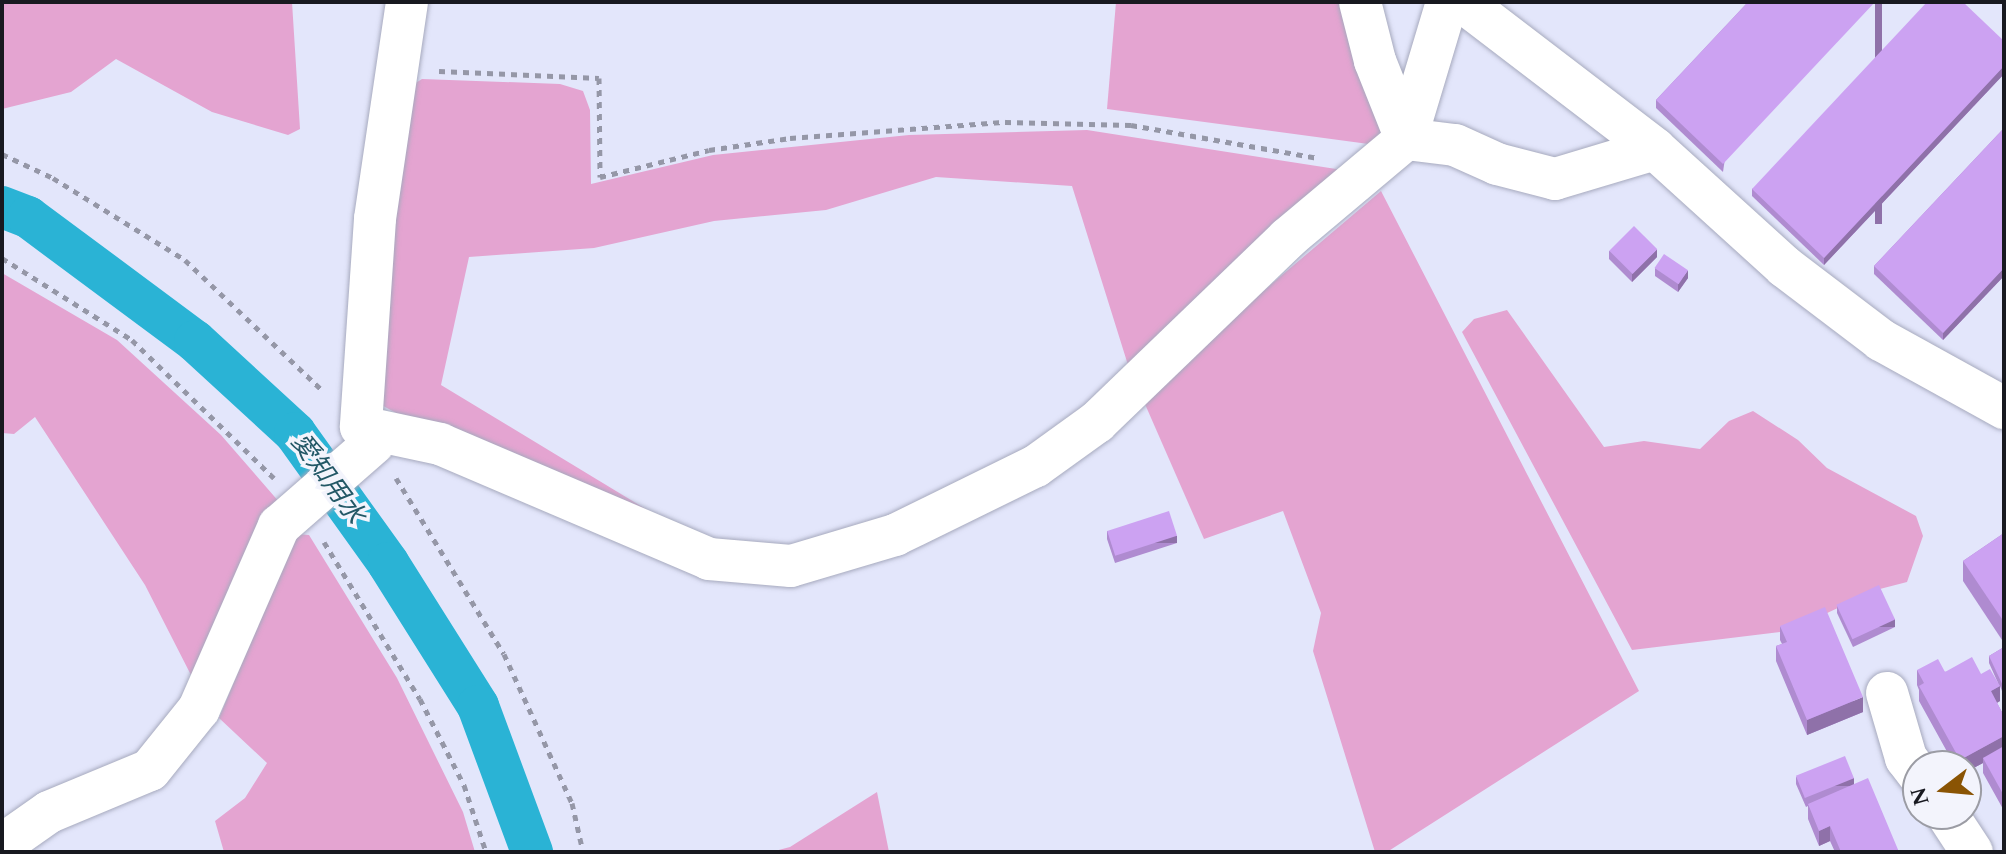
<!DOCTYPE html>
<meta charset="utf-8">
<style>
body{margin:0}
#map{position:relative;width:2006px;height:854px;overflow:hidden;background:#e3e6fb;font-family:Spectral,"Noto Sans JP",serif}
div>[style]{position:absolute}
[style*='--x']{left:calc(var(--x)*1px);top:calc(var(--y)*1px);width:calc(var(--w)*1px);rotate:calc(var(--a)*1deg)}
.green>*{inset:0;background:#e4a4d1}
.canal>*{height:42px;margin:-21px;padding:0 21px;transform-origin:21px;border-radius:21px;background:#2ab3d5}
.path>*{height:5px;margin-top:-2.5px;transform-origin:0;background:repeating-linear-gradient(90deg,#9597a7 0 6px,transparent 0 12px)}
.roads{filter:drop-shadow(0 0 2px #a7aabe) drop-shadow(0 0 2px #a7aabe)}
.minor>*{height:42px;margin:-21px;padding:0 21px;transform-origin:21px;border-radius:21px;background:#fff}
.wall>*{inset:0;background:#af8bd0}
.shaded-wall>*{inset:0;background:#8f71a9;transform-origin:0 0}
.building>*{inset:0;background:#cca2f2;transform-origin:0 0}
span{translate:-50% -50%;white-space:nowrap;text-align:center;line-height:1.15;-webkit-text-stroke:7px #f3f4fc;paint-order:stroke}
.water-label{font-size:26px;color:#235866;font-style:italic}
.frame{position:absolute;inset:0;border:4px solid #181920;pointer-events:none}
.north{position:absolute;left:1902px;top:750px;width:80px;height:80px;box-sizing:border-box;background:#f3f4fc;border:2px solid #9b9ca4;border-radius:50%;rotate:254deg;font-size:22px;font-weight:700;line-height:32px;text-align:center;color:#181920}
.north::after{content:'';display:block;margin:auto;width:28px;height:36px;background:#8a5404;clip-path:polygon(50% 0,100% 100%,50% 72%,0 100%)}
</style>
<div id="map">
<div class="green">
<div style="clip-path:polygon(2px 2px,292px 2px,300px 129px,288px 135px,212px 112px,116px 59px,71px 92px,2px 109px)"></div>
<div style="clip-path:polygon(1116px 2px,1348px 2px,1388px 127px,1376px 145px,1107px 109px)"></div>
<div style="clip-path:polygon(422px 79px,560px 84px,583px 91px,590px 110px,591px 184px,713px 155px,909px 135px,1087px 130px,1349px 171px,1128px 365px,1072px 186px,936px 177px,826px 210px,714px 221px,594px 248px,469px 257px,441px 385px,682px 531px,413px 422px,372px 400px,409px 87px)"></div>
<div style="clip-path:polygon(1381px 191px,1639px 691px,1387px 852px,1375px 852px,1313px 651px,1321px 613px,1283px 511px,1204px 539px,1141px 395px)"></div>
<div style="clip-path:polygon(2px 273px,117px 340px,221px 435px,280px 503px,193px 679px,145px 585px,35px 417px,14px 434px,2px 433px)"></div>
<div style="clip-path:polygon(1507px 310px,1604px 447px,1644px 441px,1700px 449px,1729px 421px,1753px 411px,1798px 440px,1827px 468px,1916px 516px,1923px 536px,1907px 582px,1876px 590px,1789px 631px,1632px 650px,1462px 332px,1474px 319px)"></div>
<div style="clip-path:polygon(296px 534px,309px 535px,397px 678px,463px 812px,475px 852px,224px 852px,215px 821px,245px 798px,267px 763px,219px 718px)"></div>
<div style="clip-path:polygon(877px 792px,889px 852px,771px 852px,790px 847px)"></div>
</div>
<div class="canal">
<div style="--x:2;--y:207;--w:28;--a:21"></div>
<div style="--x:28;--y:217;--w:208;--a:36.6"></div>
<div style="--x:195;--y:341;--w:136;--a:42.6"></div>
<div style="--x:295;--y:433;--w:160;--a:54.4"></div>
<div style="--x:388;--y:563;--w:169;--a:57.8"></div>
<div style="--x:478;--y:706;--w:156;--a:69.7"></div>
</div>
<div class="path">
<div style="--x:439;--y:71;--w:160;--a:2.5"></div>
<div style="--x:599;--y:78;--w:99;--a:89.4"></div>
<div style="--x:600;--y:177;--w:112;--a:-13.9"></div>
<div style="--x:709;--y:150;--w:82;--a:-8.4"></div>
<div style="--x:790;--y:138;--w:216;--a:-4.3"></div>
<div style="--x:1005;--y:122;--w:126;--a:1.4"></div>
<div style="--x:1131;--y:125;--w:190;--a:10"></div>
<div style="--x:2;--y:154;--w:56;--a:25.2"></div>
<div style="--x:53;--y:178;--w:155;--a:31.8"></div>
<div style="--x:185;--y:260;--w:187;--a:43.5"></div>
<div style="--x:2;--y:258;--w:154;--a:32.2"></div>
<div style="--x:132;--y:340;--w:198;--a:44.2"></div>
<div style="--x:396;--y:478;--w:206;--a:58.5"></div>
<div style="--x:504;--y:654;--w:164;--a:65.5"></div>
<div style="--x:572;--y:803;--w:50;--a:77.3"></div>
<div style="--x:324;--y:542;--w:184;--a:58.6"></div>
<div style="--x:420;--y:699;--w:97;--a:62.9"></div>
<div style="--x:464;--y:785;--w:71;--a:71.8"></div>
</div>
<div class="roads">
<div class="minor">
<div style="--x:407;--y:2;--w:219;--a:98.4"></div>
<div style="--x:375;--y:219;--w:208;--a:93.9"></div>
<div style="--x:361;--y:427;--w:81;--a:12.1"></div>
<div style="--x:440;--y:444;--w:293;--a:23.1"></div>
<div style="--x:709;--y:559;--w:82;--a:4.9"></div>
<div style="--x:791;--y:566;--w:109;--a:-16.6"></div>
<div style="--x:895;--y:535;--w:157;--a:-26.1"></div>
<div style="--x:1036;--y:466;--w:75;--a:-35.8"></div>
<div style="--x:1097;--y:422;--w:265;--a:-43.9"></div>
<div style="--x:1288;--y:238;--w:154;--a:-40"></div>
<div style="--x:1406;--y:139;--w:143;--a:-73.3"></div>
<div style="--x:1360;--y:2;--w:61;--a:75.7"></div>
<div style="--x:1375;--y:61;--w:84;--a:68.3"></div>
<div style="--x:1463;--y:2;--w:242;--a:37.4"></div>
<div style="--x:1655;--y:149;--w:176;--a:42.2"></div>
<div style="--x:1785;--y:267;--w:121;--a:37.2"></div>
<div style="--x:1881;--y:340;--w:141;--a:28.9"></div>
<div style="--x:1406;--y:139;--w:49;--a:7"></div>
<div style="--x:1455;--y:145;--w:46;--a:24.3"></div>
<div style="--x:1497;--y:164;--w:60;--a:14.5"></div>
<div style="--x:1555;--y:179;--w:104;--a:-16.7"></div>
<div style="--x:1887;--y:693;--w:68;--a:73.7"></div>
<div style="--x:1906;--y:758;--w:20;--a:53"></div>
<div style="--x:1947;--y:814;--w:45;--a:56.7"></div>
<div style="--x:2;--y:845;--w:57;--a:-35.1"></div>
<div style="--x:49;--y:812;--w:109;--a:-22.6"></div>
<div style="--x:150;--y:770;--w:78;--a:-51.2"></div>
<div style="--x:199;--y:709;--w:200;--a:-66.4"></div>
<div style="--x:279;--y:526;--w:125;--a:-41.1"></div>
</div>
</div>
<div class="wall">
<div style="clip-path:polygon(1748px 2px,1723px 172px,1656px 108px,1656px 100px)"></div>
<div style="clip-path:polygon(2004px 41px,2004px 74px,1824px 265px,1752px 196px,1752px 189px)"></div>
<div style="clip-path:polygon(2004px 128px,2004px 276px,1943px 340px,1874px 274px,1874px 266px)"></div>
<div style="clip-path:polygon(1609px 251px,1657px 257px,1632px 282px,1609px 259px)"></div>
<div style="clip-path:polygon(1655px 268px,1688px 278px,1678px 292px,1655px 276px)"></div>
<div style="clip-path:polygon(1107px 531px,1177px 543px,1115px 563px,1107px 539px)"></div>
<div style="clip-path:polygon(2004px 533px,2004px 643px,1963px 581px,1963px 561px)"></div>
<div style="clip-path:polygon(1837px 605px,1895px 627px,1853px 647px,1837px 613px)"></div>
<div style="clip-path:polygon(1780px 626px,1863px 712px,1807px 735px,1776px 661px,1776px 646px,1782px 644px,1780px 640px)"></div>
<div style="clip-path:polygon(2004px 647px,2004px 696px,2000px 686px,2000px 701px,1997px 703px,2004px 716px,2003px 809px,1983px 773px,1983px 763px,1966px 772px,1966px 766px,1955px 766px,1919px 701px,1919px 690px,1917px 685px,1917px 670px,1981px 674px,1998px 683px,1989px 663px,1989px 656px)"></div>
<div style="clip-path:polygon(1796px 777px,1854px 784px,1899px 852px,1835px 852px,1830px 841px,1819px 846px,1808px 819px,1808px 806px,1806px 807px,1796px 784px)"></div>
</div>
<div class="shaded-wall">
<div style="left:1875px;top:2px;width:7px;height:222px"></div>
<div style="clip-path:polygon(2004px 66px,2004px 74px,1824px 265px,1824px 258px)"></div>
<div style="clip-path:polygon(1657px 249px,1657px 257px,1632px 282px,1632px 274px)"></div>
<div style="clip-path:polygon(2004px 268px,2004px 276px,1943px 340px,1943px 333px)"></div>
<div style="clip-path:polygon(1688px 270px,1688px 278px,1678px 292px,1678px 284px)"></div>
<div style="left:1177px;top:536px;width:7px;height:65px;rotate:90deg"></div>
<div style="left:1895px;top:619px;width:8px;height:47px;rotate:90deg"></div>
<div style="clip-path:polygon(2000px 686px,2000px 701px,1991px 706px,1991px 691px)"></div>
<div style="clip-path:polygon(1863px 697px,1863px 712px,1807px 735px,1807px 720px)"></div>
<div style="clip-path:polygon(2004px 736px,2004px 751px,1983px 758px,1983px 763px,1966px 772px,1966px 766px,1960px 766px,1960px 760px)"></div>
<div style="left:1854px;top:778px;width:8px;height:52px;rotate:90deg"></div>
<div style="clip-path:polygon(1830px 826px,1830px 841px,1819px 846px,1819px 831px)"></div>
</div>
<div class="building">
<div style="clip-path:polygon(1748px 2px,1875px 2px,1723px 164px,1656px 100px)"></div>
<div style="clip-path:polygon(1927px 2px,1963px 2px,2004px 41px,2004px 66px,1824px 258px,1752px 189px)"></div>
<div style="clip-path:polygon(2004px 128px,2004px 268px,1943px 333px,1874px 266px)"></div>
<div style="left:1634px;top:226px;width:33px;height:35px;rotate:45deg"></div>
<div style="left:1664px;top:254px;width:29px;height:17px;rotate:34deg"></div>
<div style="left:1169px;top:511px;width:26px;height:65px;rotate:72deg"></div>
<div style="clip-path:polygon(2004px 533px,2004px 622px,1963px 561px)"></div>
<div style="left:1879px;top:585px;width:38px;height:47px;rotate:65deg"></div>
<div style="clip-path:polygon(1825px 607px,1863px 697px,1807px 720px,1776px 646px,1787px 642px,1780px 626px)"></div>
<div style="clip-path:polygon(2004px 647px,2004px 688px,1989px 656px)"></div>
<div style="clip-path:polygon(1972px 657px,1981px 674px,1990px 669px,2000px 686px,1991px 691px,2004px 716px,2004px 736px,1960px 760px,1919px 686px,1924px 683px,1917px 670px,1938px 659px,1945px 672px)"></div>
<div style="clip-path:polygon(2004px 746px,2004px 794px,2003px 794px,1983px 758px)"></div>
<div style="left:1845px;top:756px;width:24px;height:53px;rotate:68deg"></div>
<div style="clip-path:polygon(1868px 778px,1899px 852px,1841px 852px,1830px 826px,1819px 831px,1808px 804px)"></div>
</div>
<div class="water-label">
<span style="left:327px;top:479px;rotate:54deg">愛知用水</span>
</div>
<div class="frame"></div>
<div class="north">N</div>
</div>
